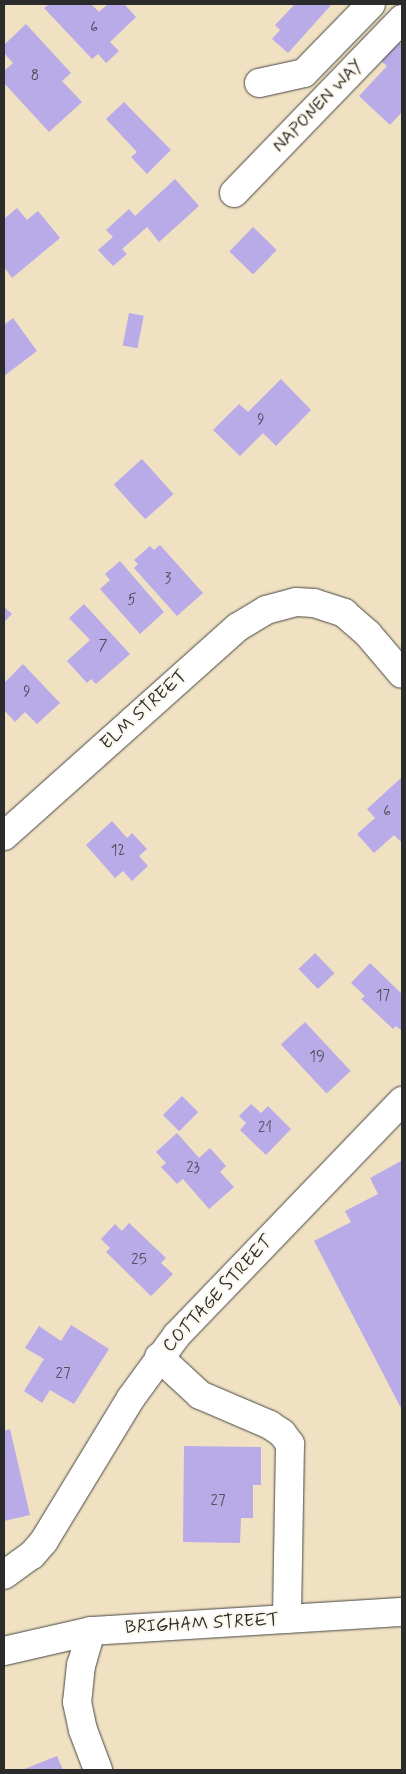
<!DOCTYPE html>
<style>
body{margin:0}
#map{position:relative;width:406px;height:1774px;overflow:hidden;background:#efe1c2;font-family:Mynerve,sans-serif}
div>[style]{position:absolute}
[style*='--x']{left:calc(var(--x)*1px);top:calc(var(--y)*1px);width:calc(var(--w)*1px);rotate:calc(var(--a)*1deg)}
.building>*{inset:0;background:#b9abe7;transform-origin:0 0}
.roads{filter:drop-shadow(0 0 1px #484642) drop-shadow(0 0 1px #484642)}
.minor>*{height:28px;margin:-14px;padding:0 14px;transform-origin:14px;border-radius:14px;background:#fff}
span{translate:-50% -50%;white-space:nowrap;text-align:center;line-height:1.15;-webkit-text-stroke:4px #fbf7ec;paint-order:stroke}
.number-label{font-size:15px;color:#4e4b5a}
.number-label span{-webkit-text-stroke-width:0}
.street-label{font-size:18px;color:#2b2b2b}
.frame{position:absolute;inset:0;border:5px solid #2b2b2b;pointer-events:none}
</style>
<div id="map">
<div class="building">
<div style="clip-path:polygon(49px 4px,91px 4px,99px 12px,108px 4px,124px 4px,136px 17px,110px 42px,119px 51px,106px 63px,98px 54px,92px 59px,44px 8px)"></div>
<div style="clip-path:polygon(295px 4px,332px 4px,288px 53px,272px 39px,280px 30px,275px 25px)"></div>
<div style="clip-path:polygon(26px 24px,71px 73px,62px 81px,82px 102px,49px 132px,4px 83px,4px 71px,13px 63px,4px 53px,4px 45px)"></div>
<div style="clip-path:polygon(398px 41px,402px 45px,402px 112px,390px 125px,359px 96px,387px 66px,380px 60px)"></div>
<div style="clip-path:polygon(124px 102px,171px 150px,147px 174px,131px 157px,137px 152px,106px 119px)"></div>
<div style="clip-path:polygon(175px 179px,199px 206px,159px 242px,147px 227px,122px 249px,127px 254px,113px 266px,98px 250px,113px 237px,106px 230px,129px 209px,135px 216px)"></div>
<div style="clip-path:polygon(17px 208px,27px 220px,38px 211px,60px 238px,12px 278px,4px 267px,4px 219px)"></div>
<div style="left:253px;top:227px;width:33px;height:34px;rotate:44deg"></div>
<div style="left:129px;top:313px;width:15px;height:33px;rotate:11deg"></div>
<div style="clip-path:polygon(13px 318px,37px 351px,4px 376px,4px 325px)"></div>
<div style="clip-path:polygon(281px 379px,311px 410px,276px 446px,263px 433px,240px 456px,213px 430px,239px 404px,248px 412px)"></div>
<div style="left:142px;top:459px;width:47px;height:38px;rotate:48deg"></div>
<div style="clip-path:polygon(160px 545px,203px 593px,177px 616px,134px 568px,138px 564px,134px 560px,150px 546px,154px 550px)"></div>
<div style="clip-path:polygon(120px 561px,164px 612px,140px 634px,100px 589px,110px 580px,105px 574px)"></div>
<div style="clip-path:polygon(84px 604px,130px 654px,96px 684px,91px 679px,87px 683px,67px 661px,90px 640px,69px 618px)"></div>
<div style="clip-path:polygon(4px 607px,12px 614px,4px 622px)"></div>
<div style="clip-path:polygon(23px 664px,60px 703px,37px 724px,25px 712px,15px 722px,4px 710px,4px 683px)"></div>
<div style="clip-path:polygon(402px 777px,402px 843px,394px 835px,374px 853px,357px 834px,375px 818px,367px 809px)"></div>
<div style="clip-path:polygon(112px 821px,127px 838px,132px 833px,147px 849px,139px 856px,148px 866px,132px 881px,123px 871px,115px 878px,86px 845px)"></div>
<div style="left:315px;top:953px;width:28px;height:23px;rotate:46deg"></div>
<div style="clip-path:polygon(370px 963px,402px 994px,402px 1031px,396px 1026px,393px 1029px,361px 999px,365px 996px,351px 983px)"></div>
<div style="left:305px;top:1022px;width:67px;height:33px;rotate:47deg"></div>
<div style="left:182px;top:1096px;width:23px;height:27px;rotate:45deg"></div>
<div style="clip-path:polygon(251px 1104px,261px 1113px,268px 1106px,291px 1129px,266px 1155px,240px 1130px,246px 1123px,239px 1116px)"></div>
<div style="clip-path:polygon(177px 1133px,199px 1158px,210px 1148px,226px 1166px,220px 1172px,234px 1187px,209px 1209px,183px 1179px,177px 1184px,161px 1167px,166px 1163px,156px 1152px)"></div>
<div style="clip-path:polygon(401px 1161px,402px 1164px,402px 1410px,314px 1241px,351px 1222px,345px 1211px,378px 1194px,370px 1178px)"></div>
<div style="clip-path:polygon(129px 1223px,166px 1258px,161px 1263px,173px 1274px,151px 1296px,106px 1252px,110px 1248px,101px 1239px,115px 1224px,122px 1231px)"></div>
<div style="clip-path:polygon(71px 1325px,109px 1349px,74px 1404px,50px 1390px,42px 1403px,24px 1391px,44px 1359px,25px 1348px,39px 1326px,61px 1341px)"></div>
<div style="clip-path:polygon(10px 1429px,30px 1515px,4px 1521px,4px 1431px)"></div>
<div style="clip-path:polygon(184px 1446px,261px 1447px,261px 1485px,253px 1485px,253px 1518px,241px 1518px,240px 1543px,183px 1542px)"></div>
<div style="clip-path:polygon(57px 1756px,63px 1770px,22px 1770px)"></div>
</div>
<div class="roads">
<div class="minor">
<div style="--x:259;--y:83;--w:46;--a:-12.5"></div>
<div style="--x:304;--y:73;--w:96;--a:-45.8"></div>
<div style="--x:234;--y:193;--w:242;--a:-46"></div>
<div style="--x:4;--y:836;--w:314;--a:-41.8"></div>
<div style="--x:238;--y:627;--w:33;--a:-31"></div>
<div style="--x:266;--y:610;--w:31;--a:-15"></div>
<div style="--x:296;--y:602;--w:18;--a:3"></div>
<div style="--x:314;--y:603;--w:32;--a:18"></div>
<div style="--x:344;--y:613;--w:32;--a:41"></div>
<div style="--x:368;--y:634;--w:52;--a:49.6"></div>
<div style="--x:159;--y:1357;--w:56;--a:42.8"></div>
<div style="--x:200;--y:1395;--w:76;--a:23.2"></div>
<div style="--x:270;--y:1425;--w:14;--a:34"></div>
<div style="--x:282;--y:1433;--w:14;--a:54"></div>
<div style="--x:290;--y:1444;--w:175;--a:91"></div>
<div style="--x:4;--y:1575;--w:34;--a:-36"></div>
<div style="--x:32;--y:1555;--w:18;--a:-49"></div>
<div style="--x:44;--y:1541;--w:167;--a:-58.7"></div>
<div style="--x:131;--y:1398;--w:78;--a:-53.9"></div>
<div style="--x:177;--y:1335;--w:325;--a:-46.1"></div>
<div style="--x:91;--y:1631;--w:35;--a:106"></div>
<div style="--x:81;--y:1665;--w:37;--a:96"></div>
<div style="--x:77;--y:1702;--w:29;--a:78"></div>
<div style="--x:83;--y:1730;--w:43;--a:69.4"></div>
<div style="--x:4;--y:1651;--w:89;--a:-12.9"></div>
<div style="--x:91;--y:1631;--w:312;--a:-3.5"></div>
</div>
</div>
<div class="number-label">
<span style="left:94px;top:29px">6</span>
<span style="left:35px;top:77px">8</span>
<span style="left:261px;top:421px">9</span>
<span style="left:168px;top:580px">3</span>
<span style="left:132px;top:601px">5</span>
<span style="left:103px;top:647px">7</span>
<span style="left:27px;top:693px">9</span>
<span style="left:387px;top:813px">6</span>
<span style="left:118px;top:852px">12</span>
<span style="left:383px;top:997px">17</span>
<span style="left:317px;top:1058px">19</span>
<span style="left:265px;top:1129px">21</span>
<span style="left:193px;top:1169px">23</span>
<span style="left:139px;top:1261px">25</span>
<span style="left:63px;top:1375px">27</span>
<span style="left:218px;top:1502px">27</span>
</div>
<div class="street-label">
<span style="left:318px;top:106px;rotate:-46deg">NAPONEN WAY</span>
<span style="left:144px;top:710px;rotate:-42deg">ELM STREET</span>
<span style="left:218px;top:1294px;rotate:-47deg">COTTAGE STREET</span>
<span style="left:202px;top:1624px;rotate:-3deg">BRIGHAM STREET</span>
</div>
<div class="frame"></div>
</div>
